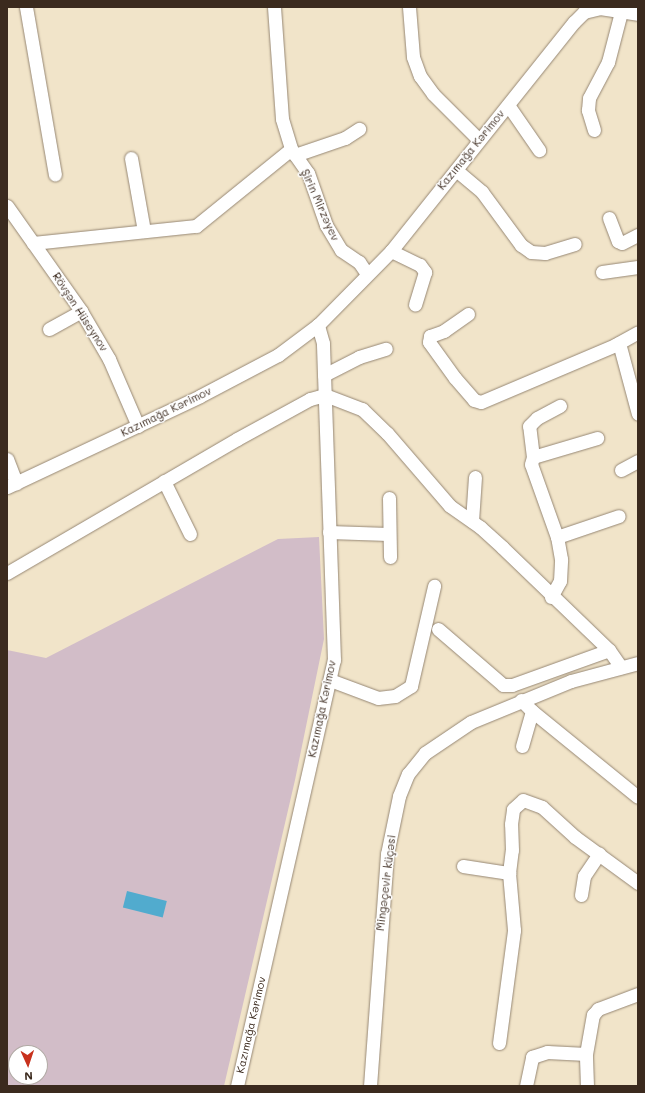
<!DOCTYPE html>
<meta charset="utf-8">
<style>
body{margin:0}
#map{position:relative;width:645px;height:1093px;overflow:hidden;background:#f1e4c9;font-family:Mali,sans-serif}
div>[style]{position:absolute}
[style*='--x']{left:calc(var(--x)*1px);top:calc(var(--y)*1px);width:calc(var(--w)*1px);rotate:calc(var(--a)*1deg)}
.industrial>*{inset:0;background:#d2bdc8}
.water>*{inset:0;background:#51abce;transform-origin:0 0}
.roads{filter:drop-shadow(0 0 1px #968774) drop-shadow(0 0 1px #968774)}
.minor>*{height:13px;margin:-6.5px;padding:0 6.5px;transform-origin:6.5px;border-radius:6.5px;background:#fff}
span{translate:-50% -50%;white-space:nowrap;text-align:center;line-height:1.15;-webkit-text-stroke:3px #fff;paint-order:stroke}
.street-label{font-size:11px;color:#3b2a1e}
.frame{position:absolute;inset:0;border:8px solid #3b2a1e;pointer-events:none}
.north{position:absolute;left:8px;top:1045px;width:40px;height:40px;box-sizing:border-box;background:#fff;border:1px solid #b1aaa5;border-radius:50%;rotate:177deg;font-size:11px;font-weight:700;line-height:16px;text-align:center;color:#3b2a1e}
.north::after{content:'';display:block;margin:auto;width:14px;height:18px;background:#c8321e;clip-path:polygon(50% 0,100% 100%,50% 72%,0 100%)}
</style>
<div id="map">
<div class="industrial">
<div style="clip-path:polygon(evenodd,319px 537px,324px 639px,295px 780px,224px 1086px,7px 1086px,7px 650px,46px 658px,278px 539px,319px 537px,16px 1053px,40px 1053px,40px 1077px,16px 1077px,16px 1053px)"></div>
</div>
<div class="water">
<div style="left:127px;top:891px;width:41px;height:17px;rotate:14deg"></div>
</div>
<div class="roads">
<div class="minor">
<div style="--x:26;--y:7;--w:170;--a:80.2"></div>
<div style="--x:274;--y:7;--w:112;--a:85.9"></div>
<div style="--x:282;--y:119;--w:31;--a:73"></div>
<div style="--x:291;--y:149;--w:29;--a:55"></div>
<div style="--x:308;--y:173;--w:55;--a:70.9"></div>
<div style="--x:326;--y:225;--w:29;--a:59"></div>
<div style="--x:341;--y:250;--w:22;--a:34"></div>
<div style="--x:359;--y:262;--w:14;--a:56"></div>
<div style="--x:409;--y:7;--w:50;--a:85.4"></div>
<div style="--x:413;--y:57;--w:20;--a:70"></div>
<div style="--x:420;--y:76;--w:22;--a:54"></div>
<div style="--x:433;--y:94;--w:65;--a:45"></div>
<div style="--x:508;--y:105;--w:55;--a:55.4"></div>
<div style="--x:594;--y:130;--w:21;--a:-107"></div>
<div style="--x:588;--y:110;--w:12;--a:-85"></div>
<div style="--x:589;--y:98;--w:41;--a:-62.2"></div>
<div style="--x:608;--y:62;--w:52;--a:-75.4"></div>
<div style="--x:295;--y:155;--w:53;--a:-18.8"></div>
<div style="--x:345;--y:138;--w:17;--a:-33"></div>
<div style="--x:131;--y:158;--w:74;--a:79.9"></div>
<div style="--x:456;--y:170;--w:34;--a:40"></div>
<div style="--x:482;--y:192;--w:66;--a:53.7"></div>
<div style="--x:521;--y:245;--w:12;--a:35"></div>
<div style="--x:531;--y:252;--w:14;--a:4"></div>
<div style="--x:545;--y:253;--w:31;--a:-17"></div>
<div style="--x:7;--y:206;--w:128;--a:54.8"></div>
<div style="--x:81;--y:311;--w:56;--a:59.7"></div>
<div style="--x:109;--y:359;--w:73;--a:66.6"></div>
<div style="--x:609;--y:218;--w:25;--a:69"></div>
<div style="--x:618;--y:241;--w:4;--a:27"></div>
<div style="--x:622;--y:243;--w:18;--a:-27"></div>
<div style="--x:33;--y:243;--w:164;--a:-6"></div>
<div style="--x:196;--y:226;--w:122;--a:-39"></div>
<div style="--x:391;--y:251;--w:32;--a:26"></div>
<div style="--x:420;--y:265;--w:9;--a:54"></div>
<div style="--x:425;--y:272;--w:34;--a:107"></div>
<div style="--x:602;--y:272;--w:36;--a:-8"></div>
<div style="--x:468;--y:314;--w:29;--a:145"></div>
<div style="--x:444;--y:331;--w:15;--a:160"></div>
<div style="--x:430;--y:336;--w:6;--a:99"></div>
<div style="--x:429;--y:342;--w:44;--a:54.2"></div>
<div style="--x:455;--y:378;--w:29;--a:49"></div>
<div style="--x:474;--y:400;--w:7;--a:16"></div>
<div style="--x:481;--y:402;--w:146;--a:-23"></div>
<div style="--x:615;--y:345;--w:26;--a:-29"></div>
<div style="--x:49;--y:329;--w:37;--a:-29"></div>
<div style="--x:619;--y:343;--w:73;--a:75"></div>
<div style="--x:324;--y:375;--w:39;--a:-27"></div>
<div style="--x:359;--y:357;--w:28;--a:-17"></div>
<div style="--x:533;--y:457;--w:67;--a:-16.5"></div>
<div style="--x:7;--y:459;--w:26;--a:69"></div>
<div style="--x:621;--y:470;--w:19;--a:-28"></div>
<div style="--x:164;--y:481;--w:59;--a:63.9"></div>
<div style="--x:7;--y:487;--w:213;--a:-25.2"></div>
<div style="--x:200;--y:396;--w:88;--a:-27.7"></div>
<div style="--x:278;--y:355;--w:50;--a:-36.9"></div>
<div style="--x:318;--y:325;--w:104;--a:-45.4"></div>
<div style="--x:391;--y:251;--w:293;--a:-51.4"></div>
<div style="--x:574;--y:22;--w:14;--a:-45"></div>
<div style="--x:584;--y:12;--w:16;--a:-14"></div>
<div style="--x:600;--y:8;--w:38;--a:9"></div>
<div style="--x:389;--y:498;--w:59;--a:89"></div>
<div style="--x:472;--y:521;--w:44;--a:-86.1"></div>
<div style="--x:329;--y:532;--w:59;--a:1.9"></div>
<div style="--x:557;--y:537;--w:65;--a:-18.7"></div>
<div style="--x:7;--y:573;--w:266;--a:-30.2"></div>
<div style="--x:237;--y:439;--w:83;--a:-28.7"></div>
<div style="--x:310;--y:399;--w:16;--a:-15"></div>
<div style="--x:325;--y:395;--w:40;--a:21"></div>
<div style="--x:362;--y:409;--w:35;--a:44"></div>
<div style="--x:387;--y:433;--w:96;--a:49.2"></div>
<div style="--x:450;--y:506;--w:37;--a:35"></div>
<div style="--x:480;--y:527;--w:30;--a:42"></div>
<div style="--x:502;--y:547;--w:149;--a:43.9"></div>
<div style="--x:609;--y:650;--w:21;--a:55"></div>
<div style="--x:551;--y:597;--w:18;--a:-61"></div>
<div style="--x:560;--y:581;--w:22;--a:-87"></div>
<div style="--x:561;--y:559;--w:22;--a:-100"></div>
<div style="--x:557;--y:537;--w:77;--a:-109.6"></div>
<div style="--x:531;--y:464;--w:7;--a:-74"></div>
<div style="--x:533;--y:457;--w:31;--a:-97"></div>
<div style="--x:529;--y:426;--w:11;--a:-45"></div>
<div style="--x:537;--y:418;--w:26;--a:-28"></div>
<div style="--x:438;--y:629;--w:86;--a:40.7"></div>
<div style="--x:503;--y:685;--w:9;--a:0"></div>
<div style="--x:512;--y:685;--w:103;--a:-19.8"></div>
<div style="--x:330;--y:680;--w:51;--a:20.6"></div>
<div style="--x:378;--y:698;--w:17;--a:-7"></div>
<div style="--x:395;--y:696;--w:19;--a:-32"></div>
<div style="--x:411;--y:686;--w:103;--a:-77"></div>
<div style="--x:521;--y:700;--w:16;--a:45"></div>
<div style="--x:532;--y:711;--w:136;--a:39.1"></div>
<div style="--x:522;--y:746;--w:36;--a:-74"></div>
<div style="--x:463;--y:866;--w:47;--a:8.7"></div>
<div style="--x:581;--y:895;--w:19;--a:-81"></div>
<div style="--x:584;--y:876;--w:27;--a:-56"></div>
<div style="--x:499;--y:1043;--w:114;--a:-82.4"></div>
<div style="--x:514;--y:930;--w:57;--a:-95"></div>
<div style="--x:509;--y:873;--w:23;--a:-83"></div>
<div style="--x:512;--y:850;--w:26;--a:-92"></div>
<div style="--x:511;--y:824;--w:15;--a:-82"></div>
<div style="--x:513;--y:809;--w:13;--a:-42"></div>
<div style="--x:523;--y:800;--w:20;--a:20"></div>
<div style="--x:542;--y:807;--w:45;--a:42.3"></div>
<div style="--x:575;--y:837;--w:78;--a:36.1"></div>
<div style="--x:237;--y:1086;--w:437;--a:-77.2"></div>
<div style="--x:334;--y:660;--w:317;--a:-92"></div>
<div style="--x:323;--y:343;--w:19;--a:-106"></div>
<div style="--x:370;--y:1086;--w:233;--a:-85.8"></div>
<div style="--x:387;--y:854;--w:59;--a:-78.3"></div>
<div style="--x:399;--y:796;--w:24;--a:-68"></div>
<div style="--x:408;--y:774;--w:27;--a:-51"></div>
<div style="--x:425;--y:753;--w:55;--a:-34"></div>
<div style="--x:471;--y:722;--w:108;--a:-22.3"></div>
<div style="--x:571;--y:681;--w:69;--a:-15"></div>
<div style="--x:526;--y:1086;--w:30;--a:-78"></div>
<div style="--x:532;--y:1057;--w:16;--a:-18"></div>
<div style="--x:547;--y:1052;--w:39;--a:3"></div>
<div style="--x:587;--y:1086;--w:32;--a:-92"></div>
<div style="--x:586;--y:1054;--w:40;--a:-80"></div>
<div style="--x:593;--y:1015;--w:8;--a:-50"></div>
<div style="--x:598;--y:1009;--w:43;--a:-20.6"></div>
</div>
</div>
<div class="street-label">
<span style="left:471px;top:150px;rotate:-51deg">Kazımağa Kərimov</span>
<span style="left:320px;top:205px;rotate:66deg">Şirin Mirzəyev</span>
<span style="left:80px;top:312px;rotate:57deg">Rövşən Hüseynov</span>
<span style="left:166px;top:412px;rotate:-26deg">Kazımağa Kərimov</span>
<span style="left:322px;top:709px;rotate:-78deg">Kazımağa Kərimov</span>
<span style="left:386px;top:883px;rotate:-83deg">Mingəçevir küçəsi</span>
<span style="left:251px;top:1025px;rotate:-77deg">Kazımağa Kərimov</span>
</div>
<div class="frame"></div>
<div class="north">N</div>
</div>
